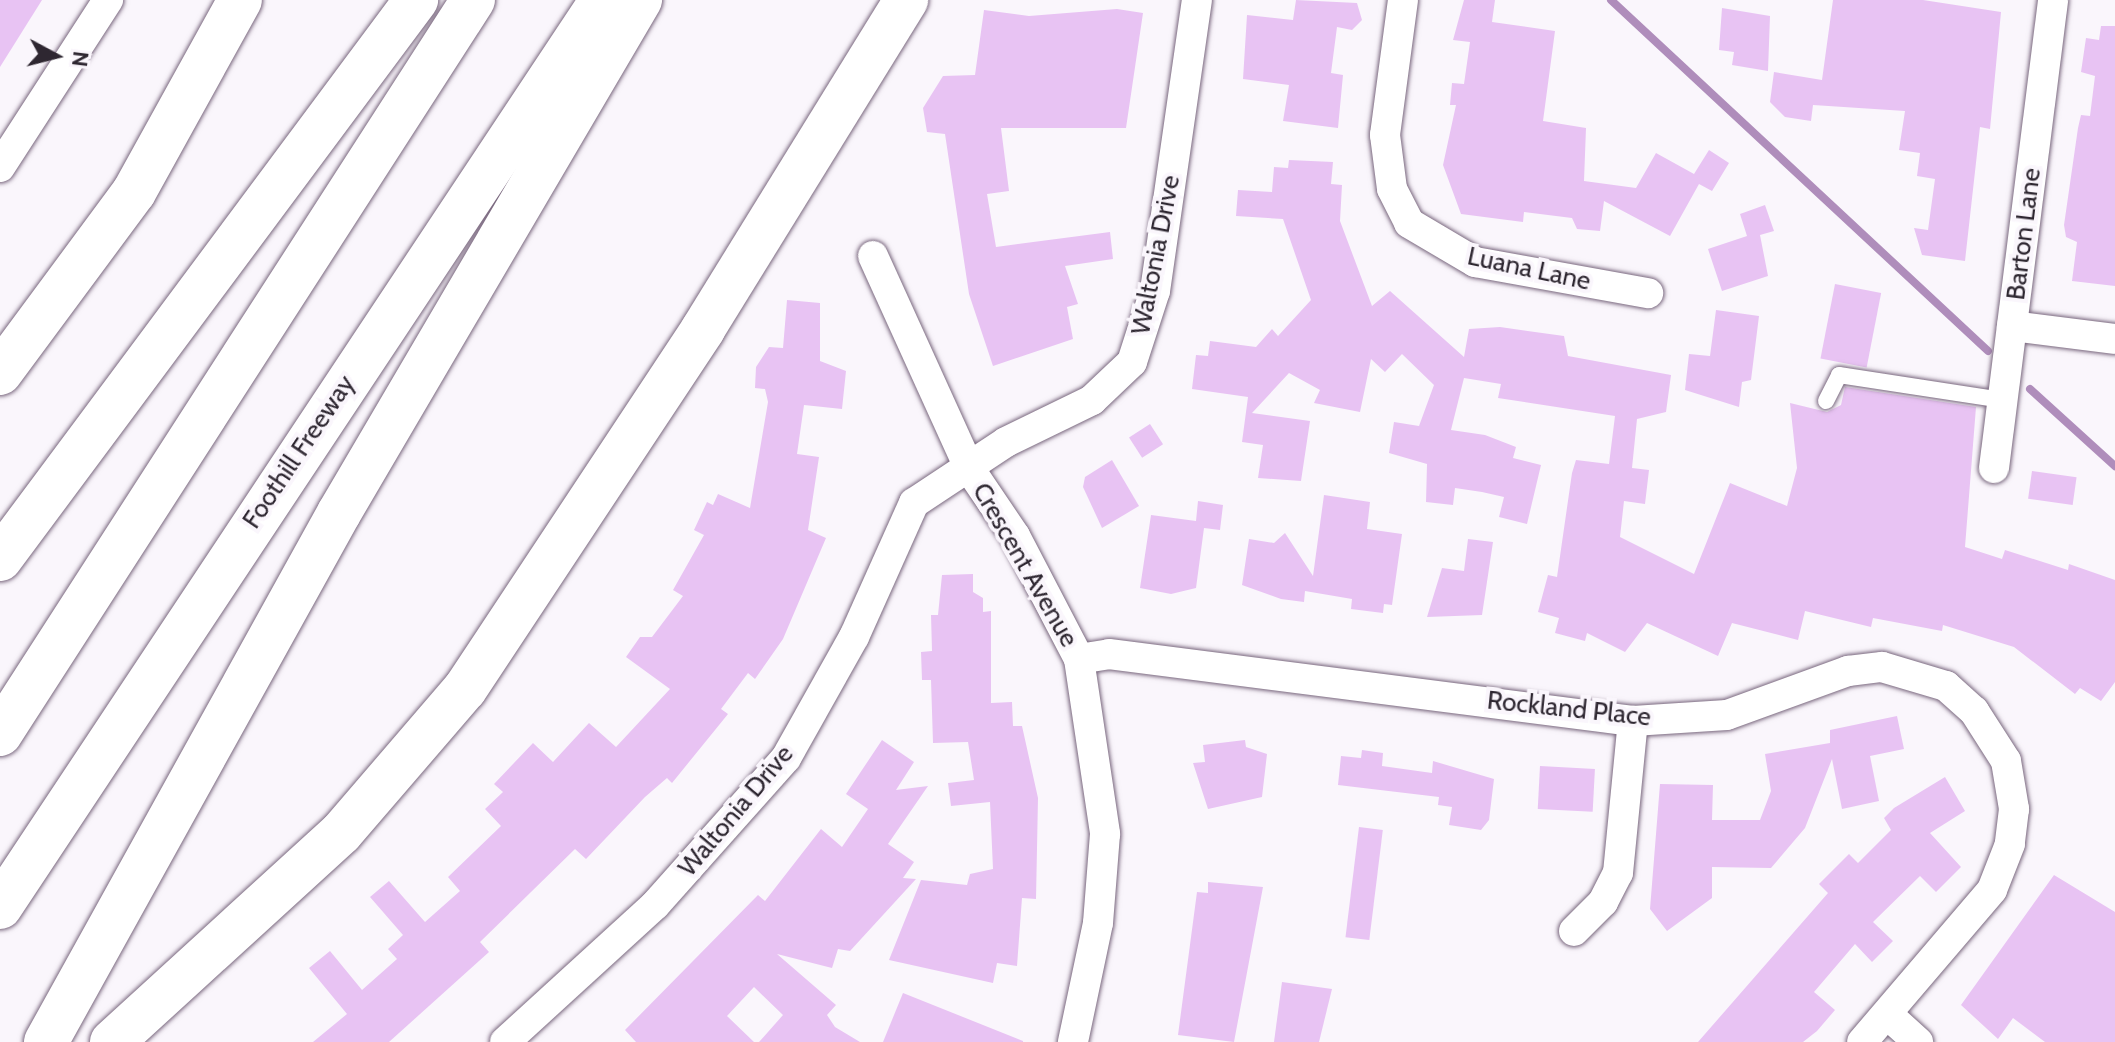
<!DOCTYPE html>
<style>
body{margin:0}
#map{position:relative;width:2115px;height:1042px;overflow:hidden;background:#faf6fc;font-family:Cabin,sans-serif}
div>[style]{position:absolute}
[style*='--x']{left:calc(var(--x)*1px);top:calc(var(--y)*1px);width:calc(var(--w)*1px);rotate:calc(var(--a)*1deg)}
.stream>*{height:8px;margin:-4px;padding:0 4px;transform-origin:4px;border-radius:4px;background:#af8dbb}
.building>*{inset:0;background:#e8c3f3;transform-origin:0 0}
.roads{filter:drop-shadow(0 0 2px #79677e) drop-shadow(0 0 2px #79677e)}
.service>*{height:16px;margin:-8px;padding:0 8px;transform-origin:8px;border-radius:8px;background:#fff}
.minor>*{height:30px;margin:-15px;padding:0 15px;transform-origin:15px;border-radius:15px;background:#fff}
.motorway>*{height:44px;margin:-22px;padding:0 22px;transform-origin:22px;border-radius:22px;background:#fff}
span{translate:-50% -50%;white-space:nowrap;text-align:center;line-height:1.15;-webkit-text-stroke:8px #faf6fc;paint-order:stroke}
.street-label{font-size:26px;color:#2e2731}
.north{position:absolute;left:16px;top:16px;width:80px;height:80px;-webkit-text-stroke:6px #faf6fc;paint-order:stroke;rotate:97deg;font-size:22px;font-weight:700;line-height:32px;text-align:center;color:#2e2731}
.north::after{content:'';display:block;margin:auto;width:28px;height:36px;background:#2e2731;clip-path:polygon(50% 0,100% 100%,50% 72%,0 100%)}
</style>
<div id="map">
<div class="stream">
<div style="--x:1611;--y:0;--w:515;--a:42.95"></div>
<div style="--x:2030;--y:389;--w:115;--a:42.2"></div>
</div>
<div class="building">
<div style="clip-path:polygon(0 0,42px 0,0 67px)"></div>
<div style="clip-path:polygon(1296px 0,1357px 3px,1362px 20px,1352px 30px,1337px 27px,1331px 73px,1343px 75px,1338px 128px,1283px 121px,1289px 85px,1243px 79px,1247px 15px,1293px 20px)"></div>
<div style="clip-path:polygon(1464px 0,1495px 0,1492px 22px,1555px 31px,1543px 121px,1586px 128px,1584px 181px,1636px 188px,1656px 153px,1694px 174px,1709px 150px,1729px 163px,1712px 191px,1699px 184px,1670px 236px,1604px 201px,1600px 231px,1577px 229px,1572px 218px,1524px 212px,1523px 222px,1461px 214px,1443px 165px,1456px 105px,1450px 105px,1452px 83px,1464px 84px,1470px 42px,1453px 40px)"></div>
<div style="clip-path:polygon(1833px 0,1923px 0,2001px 12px,1990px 129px,1980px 127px,1965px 261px,1922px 255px,1914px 228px,1928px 230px,1935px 179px,1917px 176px,1920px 153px,1899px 150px,1905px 111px,1813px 105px,1811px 121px,1785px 117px,1770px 102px,1774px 72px,1822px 80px)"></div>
<div style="clip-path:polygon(1722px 8px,1770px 16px,1768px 71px,1732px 65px,1734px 52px,1719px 50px)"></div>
<div style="clip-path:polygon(1117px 9px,1143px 13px,1126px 128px,1001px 128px,1009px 191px,987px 194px,996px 247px,1110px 232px,1113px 259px,1065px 266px,1078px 304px,1067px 307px,1073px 339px,993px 366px,969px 294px,945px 134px,927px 132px,923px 108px,943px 76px,975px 75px,984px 10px,1029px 16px)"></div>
<div style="clip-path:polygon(2101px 26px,2115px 26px,2115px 286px,2072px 281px,2077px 242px,2066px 237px,2064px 225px,2078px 128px,2081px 115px,2090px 116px,2095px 76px,2081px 72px,2086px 38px,2099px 40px)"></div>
<div style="clip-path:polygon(1289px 160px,1333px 162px,1331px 184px,1342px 185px,1340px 221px,1372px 306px,1390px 291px,1464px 357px,1469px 329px,1500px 327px,1564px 336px,1568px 356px,1671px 375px,1666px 412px,1637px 419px,1632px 468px,1649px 470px,1645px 504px,1624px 501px,1620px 537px,1694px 574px,1730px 483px,1787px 506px,1797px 468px,1790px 403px,1827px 412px,1841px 405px,1845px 387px,1976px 407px,1965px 547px,2002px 559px,2005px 550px,2068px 570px,2069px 564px,2115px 580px,2115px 682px,2101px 701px,2080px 688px,2075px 694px,2014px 647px,1943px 625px,1942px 631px,1873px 618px,1871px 627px,1805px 611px,1798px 640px,1732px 623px,1718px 656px,1647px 623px,1625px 652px,1587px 633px,1585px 641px,1555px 633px,1559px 618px,1538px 612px,1548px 575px,1557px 577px,1572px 473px,1576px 460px,1609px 464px,1615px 416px,1498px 398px,1501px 384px,1464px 378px,1451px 430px,1485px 435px,1516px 447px,1513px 458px,1541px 465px,1527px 524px,1499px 517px,1504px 497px,1482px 492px,1455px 488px,1453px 505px,1426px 502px,1427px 464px,1389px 453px,1394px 422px,1419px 426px,1434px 385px,1402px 354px,1385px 372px,1371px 359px,1360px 412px,1314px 403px,1320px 390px,1289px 373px,1252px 413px,1310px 421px,1301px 481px,1258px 478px,1263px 445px,1242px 442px,1248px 397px,1192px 389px,1196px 355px,1208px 356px,1210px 341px,1256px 347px,1272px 329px,1278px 336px,1311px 300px,1283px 219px,1236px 216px,1238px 190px,1272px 192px,1274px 167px,1288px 168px)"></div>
<div style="clip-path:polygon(1765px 205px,1774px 231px,1760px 235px,1768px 276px,1722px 291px,1708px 249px,1747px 236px,1740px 214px)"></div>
<div style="left:1835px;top:284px;width:47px;height:76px;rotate:11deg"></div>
<div style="clip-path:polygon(787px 300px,820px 303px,820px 361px,846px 371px,842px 409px,804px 405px,797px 454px,819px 457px,808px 530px,826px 538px,783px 639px,755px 679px,748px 673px,721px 709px,728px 714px,672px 783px,667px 778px,645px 797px,586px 859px,575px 849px,480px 942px,489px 952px,389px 1042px,313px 1042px,347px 1014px,309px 968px,330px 951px,362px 990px,397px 959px,388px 949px,403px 935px,370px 897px,389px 881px,425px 922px,460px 891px,448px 877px,501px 826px,485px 809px,503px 792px,494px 784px,533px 743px,553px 762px,589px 723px,616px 747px,670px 689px,626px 657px,640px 637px,652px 637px,683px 596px,673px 590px,704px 535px,694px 530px,707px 502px,713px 505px,718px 494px,750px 508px,768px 402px,765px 389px,755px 388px,756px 367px,769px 347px,783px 348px)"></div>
<div style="clip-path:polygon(1716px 310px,1759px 316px,1751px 380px,1742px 382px,1739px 407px,1685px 390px,1689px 354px,1710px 356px)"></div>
<div style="left:1150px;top:424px;width:24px;height:25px;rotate:57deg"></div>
<div style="clip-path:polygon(1112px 460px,1139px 506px,1102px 528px,1083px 487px,1085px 477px)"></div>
<div style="left:2032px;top:471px;width:45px;height:28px;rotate:8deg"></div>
<div style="clip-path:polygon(1324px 495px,1370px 502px,1367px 529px,1402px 534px,1392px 605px,1384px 604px,1383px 613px,1351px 609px,1352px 599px,1305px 591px,1304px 602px,1281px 599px,1242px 585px,1249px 539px,1274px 543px,1285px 533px,1313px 576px)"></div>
<div style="clip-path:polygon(1198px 501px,1223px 505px,1220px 530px,1204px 528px,1196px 588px,1171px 594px,1140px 588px,1151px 515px,1196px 521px)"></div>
<div style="clip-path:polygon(1468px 539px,1493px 542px,1482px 615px,1427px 617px,1442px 568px,1464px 571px)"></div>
<div style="clip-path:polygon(973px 574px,973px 592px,983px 598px,983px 612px,991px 611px,991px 703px,1012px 702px,1013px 726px,1022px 726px,1038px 798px,1036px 899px,1022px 898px,1017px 966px,997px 963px,993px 983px,889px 960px,921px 880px,967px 885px,970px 874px,993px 869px,990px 802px,951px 806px,948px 783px,974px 780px,968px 742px,933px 743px,931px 680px,922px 680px,921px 652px,932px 651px,931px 615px,938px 615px,942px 575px)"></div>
<div style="clip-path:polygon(1897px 716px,1904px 749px,1870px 756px,1879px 801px,1842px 809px,1832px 759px,1805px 828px,1771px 868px,1712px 867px,1712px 898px,1667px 931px,1650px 909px,1660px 784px,1713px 785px,1712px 820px,1760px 820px,1771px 791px,1765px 754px,1830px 743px,1830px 730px)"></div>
<div style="clip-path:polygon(882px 740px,914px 762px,896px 790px,928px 786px,888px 844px,914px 862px,903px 878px,916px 879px,850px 951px,838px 949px,832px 968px,777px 954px,836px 1005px,827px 1015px,835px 1027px,860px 1042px,759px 1042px,783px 1015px,754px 987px,727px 1016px,754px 1042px,636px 1042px,625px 1030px,758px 895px,765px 901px,821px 829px,842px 847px,868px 809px,846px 794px)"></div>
<div style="clip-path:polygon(1245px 740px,1246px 747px,1267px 754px,1262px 797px,1208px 809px,1193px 763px,1205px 762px,1203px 745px)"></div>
<div style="clip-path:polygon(1362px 750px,1383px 753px,1382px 766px,1432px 773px,1433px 761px,1494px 779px,1489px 820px,1481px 830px,1449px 825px,1452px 807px,1438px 805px,1439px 797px,1338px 785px,1341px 756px,1361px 758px)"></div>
<div style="left:1540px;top:766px;width:55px;height:43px;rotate:3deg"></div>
<div style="clip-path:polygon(1945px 777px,1965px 811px,1930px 833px,1961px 867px,1936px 892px,1920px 876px,1873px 922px,1893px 941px,1872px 962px,1855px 944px,1814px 992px,1835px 1010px,1817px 1031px,1803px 1042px,1698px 1042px,1828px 893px,1819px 884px,1849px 854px,1858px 863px,1891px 830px,1884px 818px,1894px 808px)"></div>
<div style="left:1359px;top:827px;width:24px;height:111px;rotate:7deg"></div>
<div style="clip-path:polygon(2054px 875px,2115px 912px,2115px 1042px,2045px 1042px,2013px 1018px,1998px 1039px,1961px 1005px)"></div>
<div style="clip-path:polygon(1208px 882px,1263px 887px,1234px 1042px,1178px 1035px,1197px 892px,1208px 893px)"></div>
<div style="clip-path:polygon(1282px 982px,1332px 989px,1319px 1042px,1274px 1042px)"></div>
<div style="clip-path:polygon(903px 993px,1023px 1041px,1023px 1042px,883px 1042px)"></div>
</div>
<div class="roads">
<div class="service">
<div style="--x:1826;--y:401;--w:29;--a:-63"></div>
<div style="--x:1839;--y:375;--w:166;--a:8.7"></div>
</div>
<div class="minor">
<div style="--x:1403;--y:0;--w:136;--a:97.6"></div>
<div style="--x:1385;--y:135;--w:54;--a:82.6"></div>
<div style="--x:1392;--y:189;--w:38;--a:63"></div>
<div style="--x:1409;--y:223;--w:77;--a:30.6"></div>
<div style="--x:1475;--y:262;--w:176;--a:10.2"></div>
<div style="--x:0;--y:167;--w:199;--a:-57.1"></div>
<div style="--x:873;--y:256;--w:233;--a:65.6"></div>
<div style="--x:969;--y:468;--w:82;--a:55.9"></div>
<div style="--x:1015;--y:536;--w:139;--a:62.5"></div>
<div style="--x:1079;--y:659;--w:177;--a:81.5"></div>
<div style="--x:1105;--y:834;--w:89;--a:94.5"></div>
<div style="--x:1098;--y:923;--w:122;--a:101.9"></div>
<div style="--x:2012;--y:326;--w:104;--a:7.2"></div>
<div style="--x:1994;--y:468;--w:472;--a:-82.8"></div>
<div style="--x:1079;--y:659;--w:30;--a:-9"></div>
<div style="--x:1109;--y:654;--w:528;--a:7.29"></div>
<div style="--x:1633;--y:721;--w:94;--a:-3.7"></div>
<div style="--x:1727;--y:715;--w:129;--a:-20"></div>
<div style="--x:1848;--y:671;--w:34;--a:-7"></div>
<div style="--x:1882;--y:667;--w:67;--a:16.5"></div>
<div style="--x:1946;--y:686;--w:38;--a:42"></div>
<div style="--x:1974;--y:711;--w:59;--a:57.4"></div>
<div style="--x:2006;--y:761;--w:49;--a:80.5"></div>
<div style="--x:2014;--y:809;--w:35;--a:97"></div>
<div style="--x:2010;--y:844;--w:49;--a:111.4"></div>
<div style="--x:1992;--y:890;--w:200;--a:130.5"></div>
<div style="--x:1574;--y:931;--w:41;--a:-45"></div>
<div style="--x:1603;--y:902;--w:33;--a:-63"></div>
<div style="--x:1618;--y:873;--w:153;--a:-84.4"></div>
<div style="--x:1887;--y:1014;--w:42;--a:42.1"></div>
<div style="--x:505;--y:1042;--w:203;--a:-42.4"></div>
<div style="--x:655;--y:905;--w:197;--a:-48.3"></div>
<div style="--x:786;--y:758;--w:139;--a:-60.7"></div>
<div style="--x:854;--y:637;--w:147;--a:-65.9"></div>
<div style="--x:914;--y:503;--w:110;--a:-33.5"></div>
<div style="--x:1006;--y:442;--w:96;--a:-26"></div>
<div style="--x:1092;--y:400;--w:55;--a:-43.5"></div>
<div style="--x:1132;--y:362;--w:75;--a:-72.1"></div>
<div style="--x:1155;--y:291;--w:294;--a:-81.8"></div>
</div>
<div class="motorway">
<div style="--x:0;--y:373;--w:225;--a:-53.5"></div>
<div style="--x:134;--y:192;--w:219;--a:-61.1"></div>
<div style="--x:0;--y:559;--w:697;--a:-53.34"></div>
<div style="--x:0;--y:734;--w:873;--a:-57.2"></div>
<div style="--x:0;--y:907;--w:1089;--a:-56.43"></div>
<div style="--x:46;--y:1042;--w:605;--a:-61.02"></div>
<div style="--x:339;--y:513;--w:595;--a:-59.6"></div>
<div style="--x:112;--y:1042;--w:310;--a:-42.4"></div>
<div style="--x:341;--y:833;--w:190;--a:-49.3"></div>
<div style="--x:465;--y:689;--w:432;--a:-56.5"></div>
<div style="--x:703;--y:329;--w:387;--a:-58.3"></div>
</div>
</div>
<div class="street-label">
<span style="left:2024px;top:234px;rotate:-83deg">Barton Lane</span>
<span style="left:1156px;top:255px;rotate:-79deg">Waltonia Drive</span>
<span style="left:1529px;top:269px;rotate:12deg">Luana Lane</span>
<span style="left:299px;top:452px;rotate:-56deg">Foothill Freeway</span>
<span style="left:1025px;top:565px;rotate:60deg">Crescent Avenue</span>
<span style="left:1569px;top:709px;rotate:6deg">Rockland Place</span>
<span style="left:736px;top:811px;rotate:-50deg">Waltonia Drive</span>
</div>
<div class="north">N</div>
</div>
